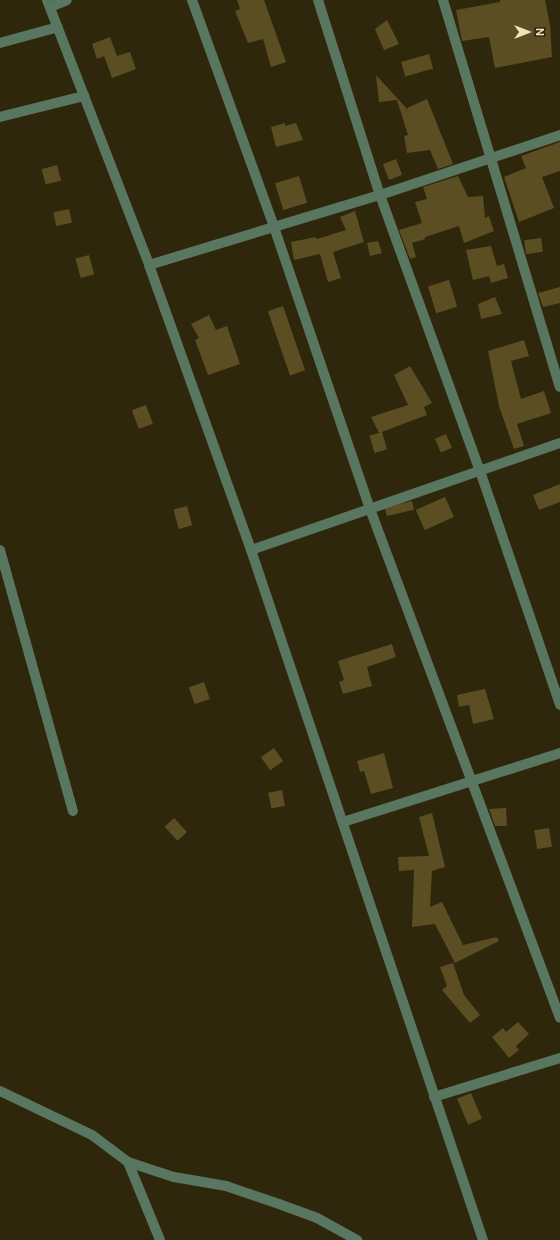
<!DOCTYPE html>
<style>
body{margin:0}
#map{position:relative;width:560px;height:1240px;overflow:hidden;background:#2f270c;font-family:"DM Sans",sans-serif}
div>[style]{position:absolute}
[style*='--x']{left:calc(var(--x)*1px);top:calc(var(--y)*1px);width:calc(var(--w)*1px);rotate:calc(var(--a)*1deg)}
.building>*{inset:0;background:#5b4e23;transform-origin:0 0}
.minor>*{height:10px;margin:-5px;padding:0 5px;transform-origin:5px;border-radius:5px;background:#587660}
span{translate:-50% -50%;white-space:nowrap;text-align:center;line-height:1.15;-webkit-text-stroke:3.5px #2f270c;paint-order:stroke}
.north{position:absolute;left:508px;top:12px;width:40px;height:40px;-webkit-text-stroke:3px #2f270c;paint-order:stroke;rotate:90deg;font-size:11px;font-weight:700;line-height:16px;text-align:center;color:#f1e4bc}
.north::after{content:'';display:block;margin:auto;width:14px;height:18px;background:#f1e4bc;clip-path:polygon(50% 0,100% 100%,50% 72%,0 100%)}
</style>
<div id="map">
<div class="building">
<div style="clip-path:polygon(237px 0,264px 0,286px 62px,271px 67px,263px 39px,248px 43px,235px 11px,240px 9px)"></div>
<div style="clip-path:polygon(500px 0,545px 0,550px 25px,552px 57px,495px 68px,489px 37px,462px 41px,456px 10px,500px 2px)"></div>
<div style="clip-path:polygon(387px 20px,399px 44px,384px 50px,375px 29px)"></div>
<div style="clip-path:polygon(110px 37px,117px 56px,130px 52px,136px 69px,112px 78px,104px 56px,97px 59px,92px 44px)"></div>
<div style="left:429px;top:54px;width:15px;height:29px;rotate:74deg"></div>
<div style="clip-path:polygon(376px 75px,408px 110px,407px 108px,427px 99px,453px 164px,438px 169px,430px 150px,407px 153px,404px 136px,408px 135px,397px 100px,379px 102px)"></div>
<div style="clip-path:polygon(285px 123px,285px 126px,296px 123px,303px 140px,276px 147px,271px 127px)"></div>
<div style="clip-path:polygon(560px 142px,560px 171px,542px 177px,554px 208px,519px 222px,504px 177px,526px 168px,521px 156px)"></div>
<div style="left:396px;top:159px;width:17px;height:14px;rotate:69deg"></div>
<div style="left:57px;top:165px;width:16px;height:16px;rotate:75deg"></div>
<div style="left:299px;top:176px;width:28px;height:25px;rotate:73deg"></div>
<div style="clip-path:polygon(458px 176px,468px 197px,483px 196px,485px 218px,489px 216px,494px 231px,464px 243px,459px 226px,425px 237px,425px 239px,412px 243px,416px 257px,410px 259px,399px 230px,422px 223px,415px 202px,427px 199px,423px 187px)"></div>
<div style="left:69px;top:209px;width:14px;height:16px;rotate:78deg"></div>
<div style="clip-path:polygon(355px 211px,364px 242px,333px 252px,341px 278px,328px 282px,320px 254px,294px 260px,291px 242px,316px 237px,317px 239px,346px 230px,340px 217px)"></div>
<div style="left:541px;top:238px;width:14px;height:17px;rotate:82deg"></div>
<div style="clip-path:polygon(378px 241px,382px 253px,370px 256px,367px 243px)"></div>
<div style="clip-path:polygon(491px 246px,497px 266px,504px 264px,508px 278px,491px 283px,489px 276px,473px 280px,466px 250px)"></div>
<div style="left:89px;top:255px;width:20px;height:14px;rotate:75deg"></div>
<div style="left:449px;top:280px;width:28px;height:22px;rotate:73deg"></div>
<div style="clip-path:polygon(560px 287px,560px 303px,543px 307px,538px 293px)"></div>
<div style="clip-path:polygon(495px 297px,502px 314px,481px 319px,478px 304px)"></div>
<div style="left:283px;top:306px;width:68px;height:16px;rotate:71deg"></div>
<div style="clip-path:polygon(209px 315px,216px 330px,227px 326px,240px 364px,208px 375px,195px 340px,199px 338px,191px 324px)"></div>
<div style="clip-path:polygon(524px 340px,529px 356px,511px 361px,521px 399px,544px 391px,551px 413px,517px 424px,524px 446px,514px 449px,499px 406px,488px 351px)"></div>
<div style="clip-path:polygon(410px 366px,432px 403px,424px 407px,427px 415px,379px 433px,371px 417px,408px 405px,394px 375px)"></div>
<div style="left:146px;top:405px;width:20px;height:15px;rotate:70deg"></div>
<div style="left:382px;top:432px;width:18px;height:13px;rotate:74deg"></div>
<div style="left:446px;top:434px;width:15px;height:12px;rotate:67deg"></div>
<div style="clip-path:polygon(560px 484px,560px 502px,539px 510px,533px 495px)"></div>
<div style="left:445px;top:497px;width:22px;height:32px;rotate:66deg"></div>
<div style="left:412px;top:501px;width:9px;height:28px;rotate:77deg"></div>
<div style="left:187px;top:506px;width:20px;height:14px;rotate:75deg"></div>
<div style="clip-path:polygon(392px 644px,396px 657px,367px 667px,372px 686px,343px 694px,339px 682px,344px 680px,338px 661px)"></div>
<div style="left:204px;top:682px;width:18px;height:16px;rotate:71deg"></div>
<div style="clip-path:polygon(485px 689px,494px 719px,473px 724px,469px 705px,459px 707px,457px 695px)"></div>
<div style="left:274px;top:748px;width:16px;height:16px;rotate:55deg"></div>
<div style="clip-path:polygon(384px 753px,393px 788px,371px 794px,364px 771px,360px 772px,357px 761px)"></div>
<div style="left:282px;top:790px;width:16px;height:14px;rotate:79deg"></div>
<div style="clip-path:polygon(506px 808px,507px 826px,495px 826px,489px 809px)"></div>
<div style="clip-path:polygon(432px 813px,445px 867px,432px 871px,430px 907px,442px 902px,463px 945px,497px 937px,499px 941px,455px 963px,435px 924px,412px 927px,414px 870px,399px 871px,398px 857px,429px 856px,419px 817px)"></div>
<div style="left:174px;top:818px;width:19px;height:13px;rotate:47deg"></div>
<div style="left:549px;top:828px;width:19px;height:15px;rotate:81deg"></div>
<div style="clip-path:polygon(453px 963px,464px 995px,480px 1015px,470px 1023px,442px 990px,447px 986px,440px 967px)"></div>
<div style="clip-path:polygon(518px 1022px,529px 1034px,516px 1046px,519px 1050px,509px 1058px,492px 1037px,503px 1028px,506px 1032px)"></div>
<div style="left:471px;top:1093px;width:28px;height:15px;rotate:67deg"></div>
</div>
<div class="minor">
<div style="--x:47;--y:0;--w:284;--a:68.9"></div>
<div style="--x:149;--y:265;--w:303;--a:70.3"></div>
<div style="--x:251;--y:550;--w:728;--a:71.42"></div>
<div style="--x:192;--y:0;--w:241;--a:70.1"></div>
<div style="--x:274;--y:227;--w:298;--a:71.2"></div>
<div style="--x:370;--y:509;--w:543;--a:69.53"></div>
<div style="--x:318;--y:0;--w:205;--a:72.4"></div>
<div style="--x:380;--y:195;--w:294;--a:70.1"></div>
<div style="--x:480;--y:471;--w:247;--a:71.1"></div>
<div style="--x:443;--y:0;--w:404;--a:73.2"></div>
<div style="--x:50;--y:7;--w:18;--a:-22"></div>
<div style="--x:0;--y:43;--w:60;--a:-15.4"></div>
<div style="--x:0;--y:117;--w:87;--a:-14"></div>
<div style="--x:149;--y:265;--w:241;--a:-16.9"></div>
<div style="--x:380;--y:195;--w:190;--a:-18.4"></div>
<div style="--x:0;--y:550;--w:271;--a:74.4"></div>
<div style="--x:251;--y:550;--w:327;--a:-19.1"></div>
<div style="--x:343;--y:822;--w:228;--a:-17.6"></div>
<div style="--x:0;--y:1091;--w:102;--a:25.6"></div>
<div style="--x:92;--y:1135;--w:45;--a:36.9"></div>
<div style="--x:128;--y:1162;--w:48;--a:18.1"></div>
<div style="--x:174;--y:1177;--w:53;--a:9.8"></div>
<div style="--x:226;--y:1186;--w:56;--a:18.8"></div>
<div style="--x:279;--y:1204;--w:40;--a:20.2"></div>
<div style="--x:317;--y:1218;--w:46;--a:28.8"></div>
<div style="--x:434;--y:1097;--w:132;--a:-17.2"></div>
<div style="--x:128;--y:1162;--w:84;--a:67.7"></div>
</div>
<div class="north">N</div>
</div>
